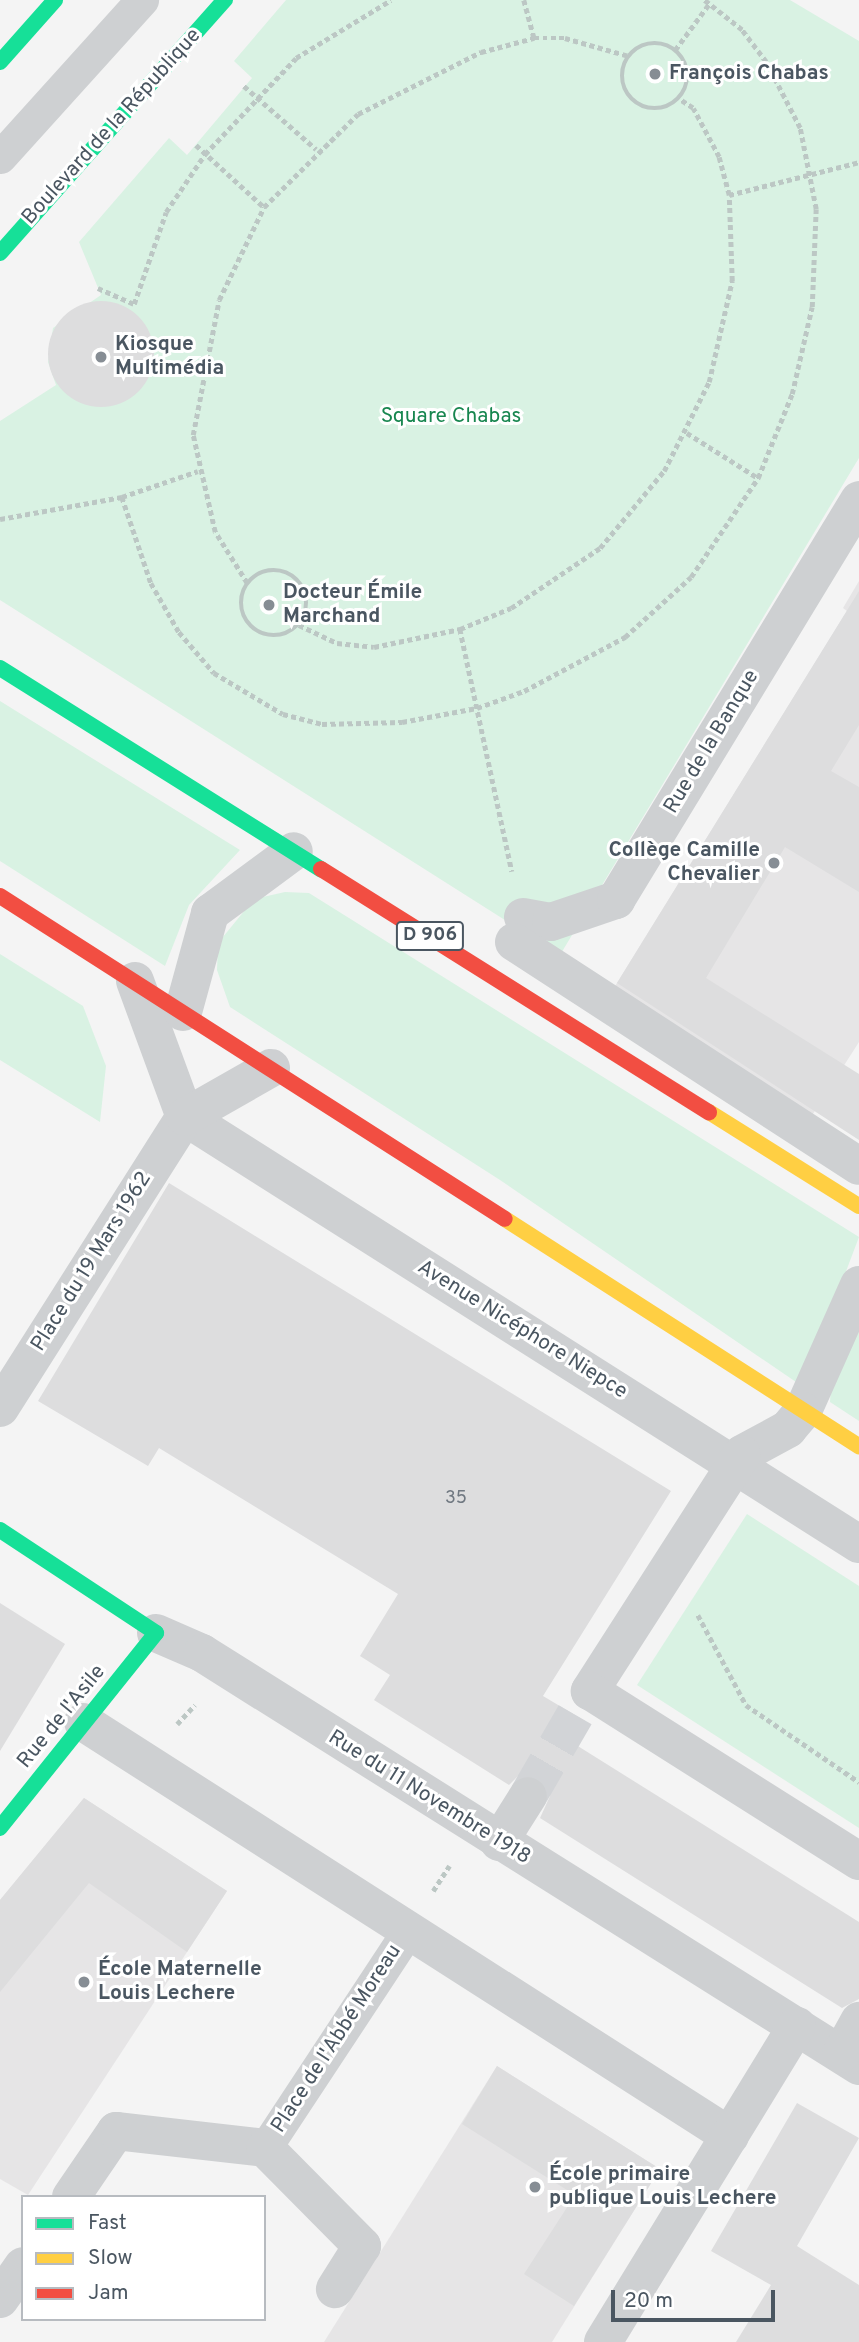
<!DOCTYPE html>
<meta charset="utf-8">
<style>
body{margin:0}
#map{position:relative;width:859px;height:2342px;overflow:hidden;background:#f4f4f4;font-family:Overpass,sans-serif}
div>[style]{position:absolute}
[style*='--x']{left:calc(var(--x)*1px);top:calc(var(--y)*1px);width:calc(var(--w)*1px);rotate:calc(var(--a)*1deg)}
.education>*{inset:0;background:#e6e5e6}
.green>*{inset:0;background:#d9f2e3}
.building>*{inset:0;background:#ddddde}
.round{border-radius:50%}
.street-tunnel>*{height:38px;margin-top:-19px;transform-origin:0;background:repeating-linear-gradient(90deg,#d2d4d7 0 38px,transparent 0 57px)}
.path>*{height:4.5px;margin-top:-2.25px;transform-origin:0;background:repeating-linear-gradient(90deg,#bcc7c4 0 5px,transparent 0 8.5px)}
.path>.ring{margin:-2.25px;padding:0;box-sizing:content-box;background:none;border:4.5px solid #bcc7c4;border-radius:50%}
.lane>*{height:33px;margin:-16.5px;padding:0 16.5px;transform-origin:16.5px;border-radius:16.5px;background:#ced0d2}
.street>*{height:38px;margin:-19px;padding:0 19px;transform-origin:19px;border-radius:19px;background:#ced0d2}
.fast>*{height:16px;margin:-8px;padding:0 8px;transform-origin:8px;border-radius:8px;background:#16e098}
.slow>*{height:16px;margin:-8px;padding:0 8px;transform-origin:8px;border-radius:8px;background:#ffcf43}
.jam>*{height:16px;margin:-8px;padding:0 8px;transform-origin:8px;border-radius:8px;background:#f24e42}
.dots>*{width:19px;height:19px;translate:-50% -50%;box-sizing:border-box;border:4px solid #fff;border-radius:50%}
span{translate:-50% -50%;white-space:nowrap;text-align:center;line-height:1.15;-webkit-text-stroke:6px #fff;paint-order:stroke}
.number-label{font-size:18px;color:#707881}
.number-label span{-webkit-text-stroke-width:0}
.shield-label span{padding:2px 5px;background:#fff;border:2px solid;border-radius:5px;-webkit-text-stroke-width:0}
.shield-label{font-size:19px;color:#4a5661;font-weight:700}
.poi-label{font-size:21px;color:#4a5661;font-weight:700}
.left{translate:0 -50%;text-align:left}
.right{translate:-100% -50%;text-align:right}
.street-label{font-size:21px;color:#4a5661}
.park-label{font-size:21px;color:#17864f}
.legend{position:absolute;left:21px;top:2195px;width:245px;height:126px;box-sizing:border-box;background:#fff;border:2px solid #b7bbc0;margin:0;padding:9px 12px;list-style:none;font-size:21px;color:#4a5661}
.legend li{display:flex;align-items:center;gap:14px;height:35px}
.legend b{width:35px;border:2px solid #b7bbc0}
.scale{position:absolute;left:611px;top:2290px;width:164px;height:32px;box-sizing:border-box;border:4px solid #4a5661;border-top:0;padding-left:9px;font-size:21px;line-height:24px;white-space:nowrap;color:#4a5661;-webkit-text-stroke:5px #fff;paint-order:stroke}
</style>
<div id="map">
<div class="education">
<div style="clip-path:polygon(859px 581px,859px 1042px,811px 1117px,612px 991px,847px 611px,843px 608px)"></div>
<div style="clip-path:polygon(84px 1798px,227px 1891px,28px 2195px,0 2179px,0 1900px)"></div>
<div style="clip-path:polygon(497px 2066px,660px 2169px,552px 2342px,324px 2342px)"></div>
</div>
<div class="green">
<div style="clip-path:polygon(286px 0,790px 0,859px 41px,859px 458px,560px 955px,0 600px,0 421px,56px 385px,48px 362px,53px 328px,101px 295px,79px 242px,169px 138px,187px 155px,252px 78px,234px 61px)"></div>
<div style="clip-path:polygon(0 701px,240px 850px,189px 905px,165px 966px,0 861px)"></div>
<div style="clip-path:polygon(285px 892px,309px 893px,859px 1237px,814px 1356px,796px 1382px,500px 1180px,230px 1007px,217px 970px,218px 943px,254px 899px)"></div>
<div style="clip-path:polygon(0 954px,83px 1006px,106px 1066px,100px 1122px,0 1060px)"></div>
<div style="clip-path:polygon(859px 1317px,859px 1421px,830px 1402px,831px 1383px)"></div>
<div style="clip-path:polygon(747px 1514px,859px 1586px,859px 1828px,637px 1685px)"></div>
</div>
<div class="building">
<div class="round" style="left:48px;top:301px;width:106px;height:106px"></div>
<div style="clip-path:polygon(859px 591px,859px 725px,831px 771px,859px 787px,859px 892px,785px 847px,706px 978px,859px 1074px,859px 1140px,617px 983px)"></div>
<div style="clip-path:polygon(169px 1183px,671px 1491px,543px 1696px,585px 1721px,573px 1743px,859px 1922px,859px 1999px,842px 2008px,540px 1818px,550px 1796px,539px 1777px,518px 1776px,509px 1785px,374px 1700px,390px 1675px,360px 1656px,398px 1594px,159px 1448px,148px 1466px,38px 1401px)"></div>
<div style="clip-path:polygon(0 1603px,65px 1644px,0 1751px)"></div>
<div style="clip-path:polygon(84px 1798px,227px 1891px,187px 1952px,89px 1883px,0 1992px,0 1900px)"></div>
<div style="clip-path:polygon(497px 2066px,660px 2169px,574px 2306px,524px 2274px,575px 2195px,462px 2124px)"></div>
<div style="clip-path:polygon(797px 2103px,859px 2138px,797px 2246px,859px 2285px,859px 2342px,736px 2342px,771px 2285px,711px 2251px)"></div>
</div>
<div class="street-tunnel">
<div style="--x:528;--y:1796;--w:94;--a:-59.9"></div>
</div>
<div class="path">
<div style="--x:524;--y:0;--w:39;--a:75"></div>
<div class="ring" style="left:622px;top:43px;width:61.5px;height:61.5px"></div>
<div style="--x:675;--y:50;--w:57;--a:-53.5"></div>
<div style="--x:244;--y:86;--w:96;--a:41.2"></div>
<div style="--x:196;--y:145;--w:92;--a:42.4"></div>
<div style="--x:729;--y:195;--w:134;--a:-14.2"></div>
<div style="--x:98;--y:288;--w:39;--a:24"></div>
<div style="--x:134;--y:304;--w:97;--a:-70.8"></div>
<div style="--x:166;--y:212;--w:70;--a:-56.1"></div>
<div style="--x:205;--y:154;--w:132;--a:-46.5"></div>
<div style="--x:296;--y:58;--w:111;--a:-31.4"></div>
<div style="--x:687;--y:433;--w:84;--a:32.4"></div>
<div style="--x:122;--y:497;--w:80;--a:-18.9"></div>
<div style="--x:0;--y:519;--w:124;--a:-10.2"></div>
<div style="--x:122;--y:497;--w:91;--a:71.4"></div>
<div style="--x:151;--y:583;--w:56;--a:60.3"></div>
<div style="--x:179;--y:632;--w:54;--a:49.5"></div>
<div style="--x:214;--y:673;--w:80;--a:30.7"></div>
<div style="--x:283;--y:714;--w:40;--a:14.4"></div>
<div style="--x:322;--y:724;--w:80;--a:-1.4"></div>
<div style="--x:402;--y:722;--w:76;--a:-10.6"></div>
<div style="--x:477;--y:708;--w:50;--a:-19.9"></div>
<div style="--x:524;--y:691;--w:115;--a:-28.1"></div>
<div style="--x:625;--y:637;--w:89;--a:-42.3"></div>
<div style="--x:691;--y:577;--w:120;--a:-55.9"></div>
<div style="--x:758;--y:478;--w:91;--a:-68"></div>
<div style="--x:792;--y:394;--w:89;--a:-77.1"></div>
<div style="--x:812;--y:307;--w:98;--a:-87.7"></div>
<div style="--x:816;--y:209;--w:83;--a:-101.2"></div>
<div style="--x:800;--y:128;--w:74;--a:-117.3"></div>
<div style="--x:766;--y:62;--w:40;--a:-127"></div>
<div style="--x:742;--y:30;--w:48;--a:-141.7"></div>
<div class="ring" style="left:241px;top:570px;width:61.5px;height:61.5px"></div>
<div style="--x:247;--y:583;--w:60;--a:-122.1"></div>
<div style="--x:215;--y:532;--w:99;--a:-102.8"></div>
<div style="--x:193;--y:435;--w:137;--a:-79.1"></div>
<div style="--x:219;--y:300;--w:103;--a:-64.2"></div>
<div style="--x:264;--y:207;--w:132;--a:-44.7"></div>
<div style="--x:358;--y:114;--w:138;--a:-26.8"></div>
<div style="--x:481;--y:52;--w:55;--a:-14.8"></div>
<div style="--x:534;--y:38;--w:31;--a:0"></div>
<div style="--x:565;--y:38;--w:66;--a:15.7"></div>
<div style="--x:299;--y:625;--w:42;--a:25.3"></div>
<div style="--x:337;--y:643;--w:37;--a:6"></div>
<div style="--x:374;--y:647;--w:88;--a:-11.8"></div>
<div style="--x:460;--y:629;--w:55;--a:-22.4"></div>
<div style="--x:511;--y:608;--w:107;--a:-34"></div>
<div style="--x:600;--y:548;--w:100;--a:-50.3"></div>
<div style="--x:664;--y:471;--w:100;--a:-63.2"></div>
<div style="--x:709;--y:382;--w:104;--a:-77.2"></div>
<div style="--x:732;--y:281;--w:86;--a:-92"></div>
<div style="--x:729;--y:195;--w:39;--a:-105"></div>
<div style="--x:719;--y:157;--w:55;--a:-118"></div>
<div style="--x:693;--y:108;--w:17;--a:-147"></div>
<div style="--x:460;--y:629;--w:248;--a:77.9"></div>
<div style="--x:698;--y:1615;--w:102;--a:61.9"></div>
<div style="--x:746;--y:1705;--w:137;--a:34.3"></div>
<div style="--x:177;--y:1724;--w:26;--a:-47"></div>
<div style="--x:433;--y:1891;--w:30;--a:-57"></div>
</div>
<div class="lane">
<div style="--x:0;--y:157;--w:212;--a:-47.9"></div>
<div style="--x:265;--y:2148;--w:260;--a:-56.6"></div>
</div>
<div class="street">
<div style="--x:523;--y:917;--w:28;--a:10"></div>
<div style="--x:551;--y:922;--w:69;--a:-18.7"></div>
<div style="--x:616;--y:900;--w:468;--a:-58.7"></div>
<div style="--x:514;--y:942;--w:411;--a:33"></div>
<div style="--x:135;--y:981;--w:145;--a:69.8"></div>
<div style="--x:185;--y:1117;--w:798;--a:32.36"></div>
<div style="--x:183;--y:1012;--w:103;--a:-74.7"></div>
<div style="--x:210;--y:913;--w:104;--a:-36.4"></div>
<div style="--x:859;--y:1285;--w:138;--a:114"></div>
<div style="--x:803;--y:1411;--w:23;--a:130"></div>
<div style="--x:788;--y:1429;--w:52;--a:151.5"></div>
<div style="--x:742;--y:1454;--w:282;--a:122.7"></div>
<div style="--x:590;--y:1691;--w:318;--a:32.3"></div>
<div style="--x:0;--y:1408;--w:345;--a:-57.6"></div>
<div style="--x:185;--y:1117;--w:99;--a:-29.7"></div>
<div style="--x:156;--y:1633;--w:50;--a:23.5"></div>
<div style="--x:202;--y:1653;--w:776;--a:32.15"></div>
<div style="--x:83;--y:1722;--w:768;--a:32.61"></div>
<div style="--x:499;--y:1842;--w:54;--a:-57.8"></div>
<div style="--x:841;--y:2054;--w:38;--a:-61"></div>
<div style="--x:71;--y:2197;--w:80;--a:-55.7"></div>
<div style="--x:116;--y:2131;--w:150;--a:6.5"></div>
<div style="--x:265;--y:2148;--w:138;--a:45.3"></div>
<div style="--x:362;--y:2246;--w:51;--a:122.1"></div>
<div style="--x:0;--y:2299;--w:40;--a:-55.1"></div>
<div style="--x:603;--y:2342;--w:371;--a:-58.5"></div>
</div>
<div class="fast">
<div style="--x:0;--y:62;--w:83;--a:-48.4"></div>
<div style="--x:0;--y:253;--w:339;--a:-48.4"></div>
<div style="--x:0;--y:668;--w:379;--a:32.1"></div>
<div style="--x:0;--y:1530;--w:187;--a:33.4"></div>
<div style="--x:156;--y:1633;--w:250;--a:128.7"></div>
</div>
<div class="slow">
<div style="--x:709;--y:1112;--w:177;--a:32.1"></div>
<div style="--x:505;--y:1219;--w:421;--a:32.7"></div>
</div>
<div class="jam">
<div style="--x:321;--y:869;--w:458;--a:32.1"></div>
<div style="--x:0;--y:896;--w:599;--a:32.6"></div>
</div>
<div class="dots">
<div style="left:655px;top:74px;background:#868d94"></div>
<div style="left:101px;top:357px;background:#868d94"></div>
<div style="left:269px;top:605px;background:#868d94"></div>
<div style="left:774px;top:863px;background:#868d94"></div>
<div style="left:84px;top:1982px;background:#868d94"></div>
<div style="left:535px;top:2187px;background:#868d94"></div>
</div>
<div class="number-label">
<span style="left:456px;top:1499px">35</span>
</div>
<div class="shield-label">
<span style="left:430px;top:936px">D 906</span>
</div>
<div class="poi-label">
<span class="left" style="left:669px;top:74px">François Chabas</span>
<span class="left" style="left:115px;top:357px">Kiosque<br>Multimédia</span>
<span class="left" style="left:283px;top:605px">Docteur Émile<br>Marchand</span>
<span class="right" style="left:760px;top:863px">Collège Camille<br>Chevalier</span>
<span class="left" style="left:98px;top:1982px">École Maternelle<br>Louis Lechere</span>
<span class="left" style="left:549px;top:2187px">École primaire<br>publique Louis Lechere</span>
</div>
<div class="street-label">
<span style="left:112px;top:127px;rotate:-48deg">Boulevard de la République</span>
<span style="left:712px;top:742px;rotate:-59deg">Rue de la Banque</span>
<span style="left:92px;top:1262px;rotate:-58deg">Place du 19 Mars 1962</span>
<span style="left:522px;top:1330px;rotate:32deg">Avenue Nicéphore Niepce</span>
<span style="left:62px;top:1717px;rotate:-51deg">Rue de l'Asile</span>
<span style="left:429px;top:1798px;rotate:32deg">Rue du 11 Novembre 1918</span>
<span style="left:337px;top:2039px;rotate:-57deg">Place de l'Abbé Moreau</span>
</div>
<div class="park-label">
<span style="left:451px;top:417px">Square Chabas</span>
</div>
<ul class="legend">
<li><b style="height:9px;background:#16e098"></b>Fast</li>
<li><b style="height:9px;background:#ffcf43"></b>Slow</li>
<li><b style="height:9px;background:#f24e42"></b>Jam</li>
</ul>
<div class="scale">20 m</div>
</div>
